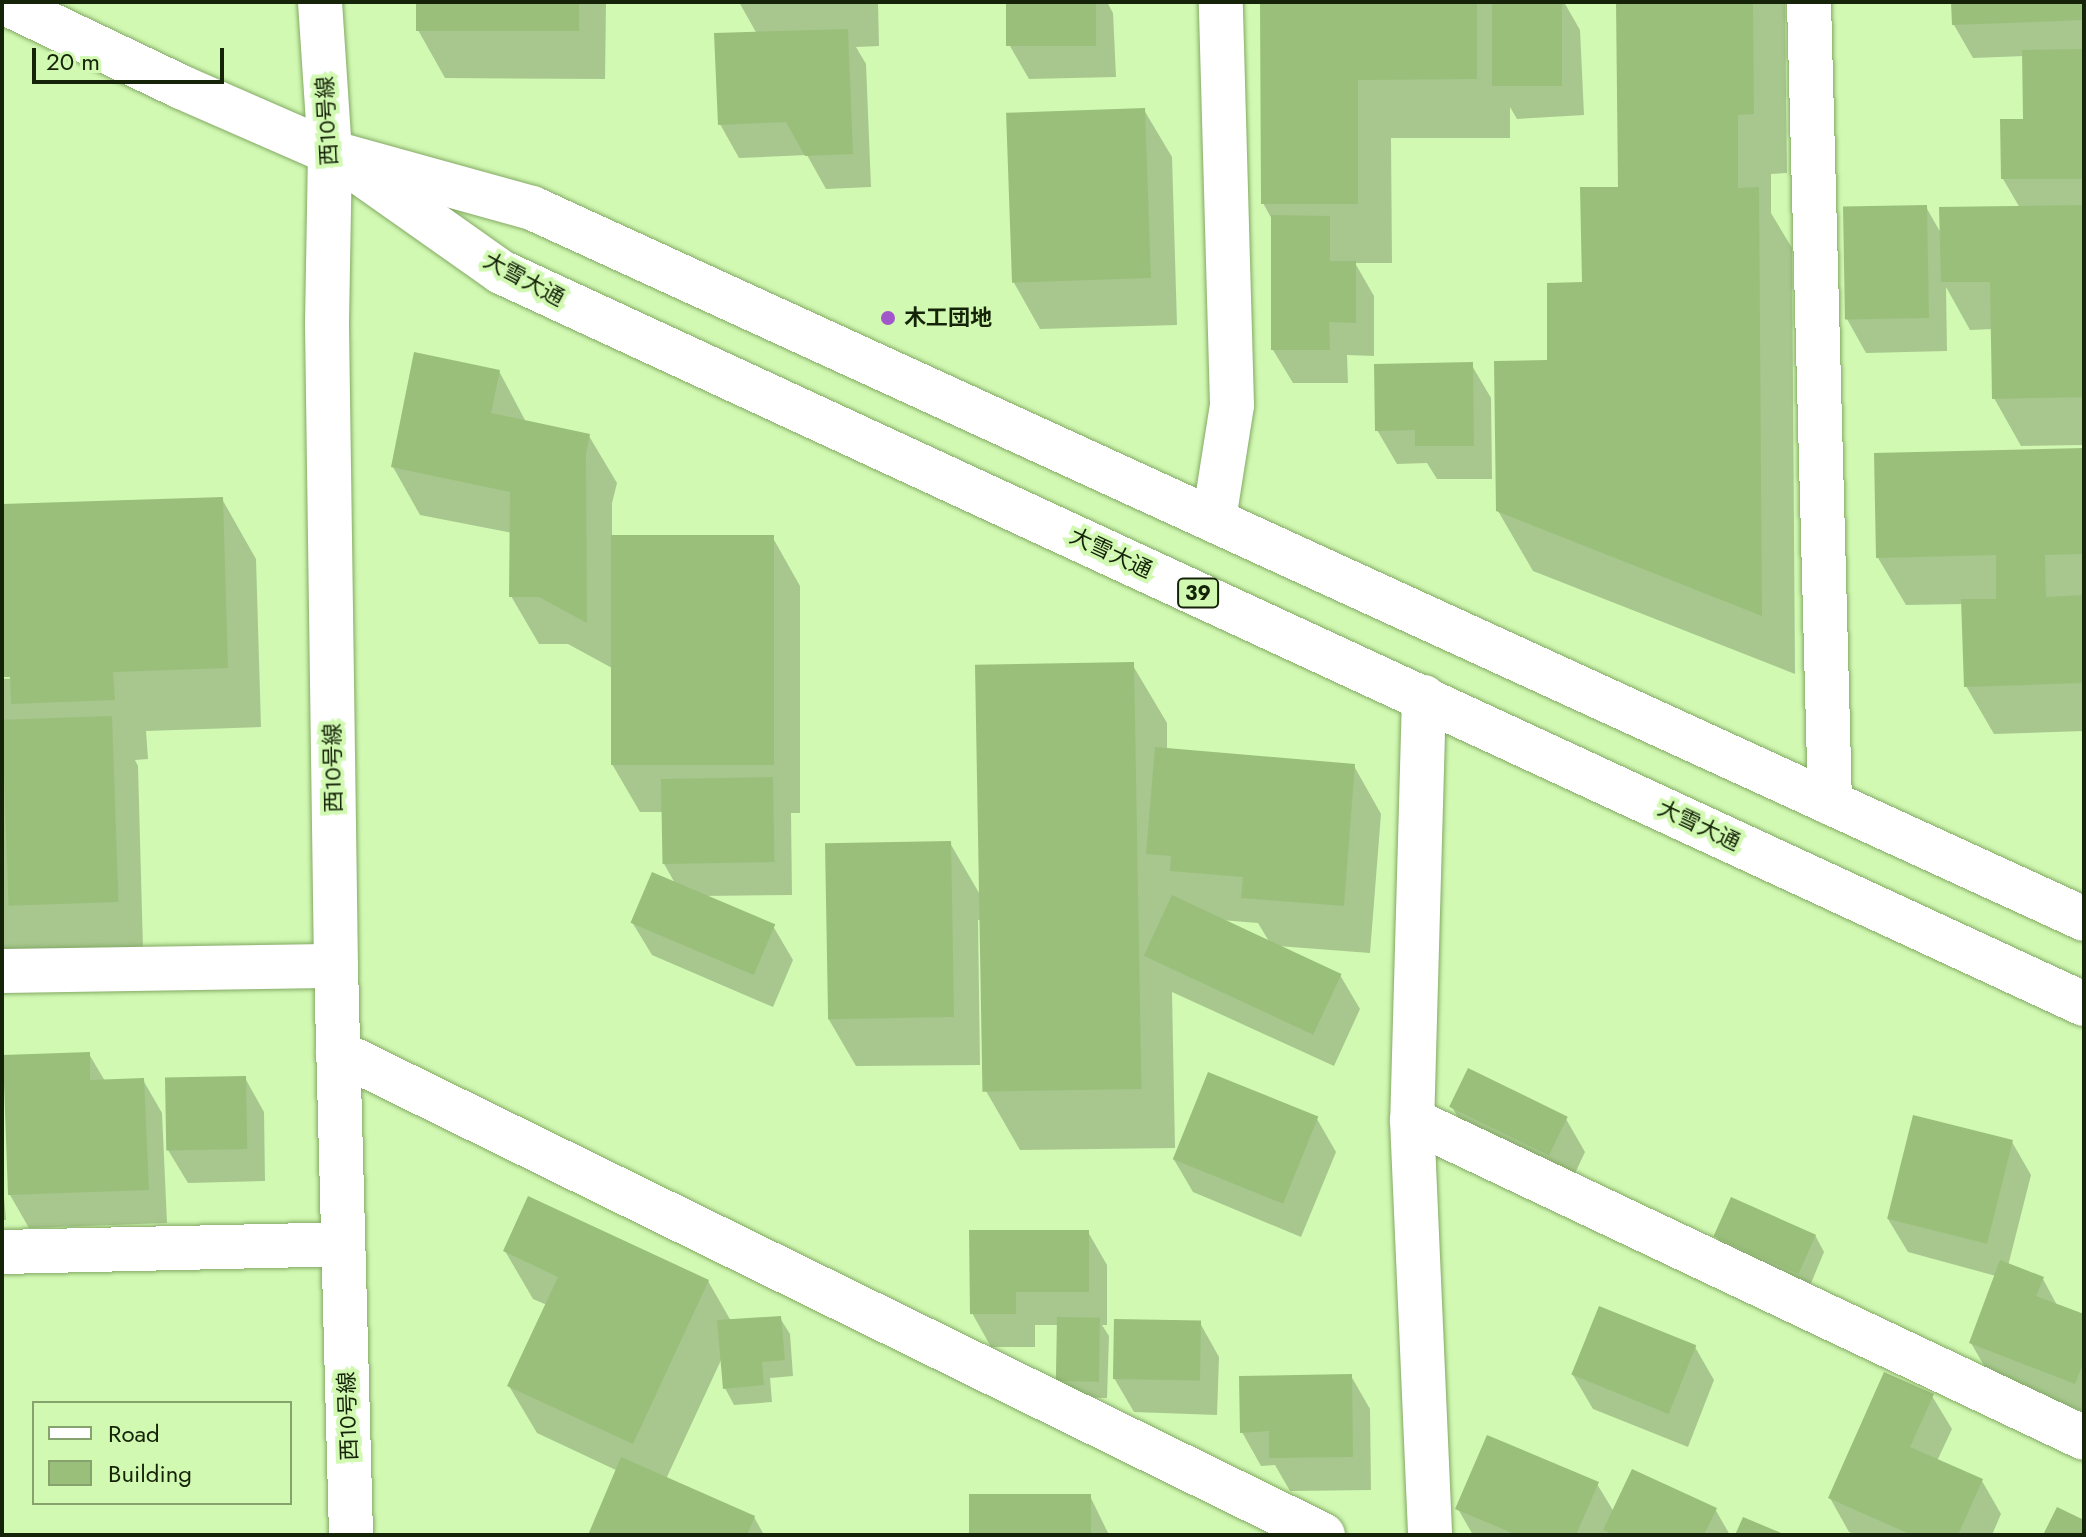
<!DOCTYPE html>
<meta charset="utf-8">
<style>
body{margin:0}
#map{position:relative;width:2086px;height:1537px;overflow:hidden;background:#d1f9b2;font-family:Jost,"Noto Sans JP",sans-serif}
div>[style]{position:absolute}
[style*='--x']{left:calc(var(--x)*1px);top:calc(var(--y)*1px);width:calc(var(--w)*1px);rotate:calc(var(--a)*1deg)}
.shadow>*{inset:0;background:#0003}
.building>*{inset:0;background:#9abf7b;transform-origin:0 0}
.roads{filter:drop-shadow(0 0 2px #84a965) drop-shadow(0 0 2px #84a965)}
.minor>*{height:44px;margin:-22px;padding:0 22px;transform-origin:22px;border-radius:22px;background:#fff}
.tertiary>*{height:44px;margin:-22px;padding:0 22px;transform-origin:22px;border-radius:22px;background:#fff}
.trunk>*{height:44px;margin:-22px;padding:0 22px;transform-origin:22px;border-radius:22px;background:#fff}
.dots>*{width:22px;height:22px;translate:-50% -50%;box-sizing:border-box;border:4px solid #d1f9b2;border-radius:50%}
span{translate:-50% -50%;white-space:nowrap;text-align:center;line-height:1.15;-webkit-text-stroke:8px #d1f9b2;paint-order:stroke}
.shield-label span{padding:2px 6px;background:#d1f9b2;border:2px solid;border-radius:6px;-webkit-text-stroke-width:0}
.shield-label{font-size:20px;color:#152308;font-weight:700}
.street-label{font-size:22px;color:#152308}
.poi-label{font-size:22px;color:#152308;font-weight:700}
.left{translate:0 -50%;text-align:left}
.frame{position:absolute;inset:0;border:4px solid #152308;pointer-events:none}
.legend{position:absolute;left:32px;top:1401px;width:260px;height:104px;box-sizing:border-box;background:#d1f9b2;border:2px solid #86a36e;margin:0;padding:10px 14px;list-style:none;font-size:24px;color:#152308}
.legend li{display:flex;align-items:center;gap:16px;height:40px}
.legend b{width:40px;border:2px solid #86a36e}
.scale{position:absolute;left:32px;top:48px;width:192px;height:36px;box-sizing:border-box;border:4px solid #152308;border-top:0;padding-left:10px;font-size:24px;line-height:28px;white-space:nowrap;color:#152308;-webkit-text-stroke:6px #d1f9b2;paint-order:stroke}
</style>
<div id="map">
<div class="shadow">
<div style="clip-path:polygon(418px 2px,606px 2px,605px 79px,445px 78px,418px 30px)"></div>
<div style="clip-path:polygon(739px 2px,878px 2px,879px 46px,856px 47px,866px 64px,871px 187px,826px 189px,807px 155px,739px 158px,720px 124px,757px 34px)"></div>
<div style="clip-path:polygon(1008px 2px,1107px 2px,1113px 13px,1116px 77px,1029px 79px,1010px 46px)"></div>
<div style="clip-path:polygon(1262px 2px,1564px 2px,1580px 30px,1584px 115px,1517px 119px,1510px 107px,1510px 138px,1391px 138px,1392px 263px,1355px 263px,1374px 296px,1374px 356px,1347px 355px,1348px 383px,1293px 383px,1273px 350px,1273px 221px,1263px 203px)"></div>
<div style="clip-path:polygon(1618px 2px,1785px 2px,1787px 173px,1771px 174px,1771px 213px,1792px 248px,1795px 674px,1533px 571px,1498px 511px,1549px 362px,1620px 189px)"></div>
<div style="clip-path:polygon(1953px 2px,2084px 2px,2084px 445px,2021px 446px,1994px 398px,1993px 329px,1970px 330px,1946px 287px,1947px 351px,1866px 353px,1847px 319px,1926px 207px,1942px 235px,2020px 208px,2003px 179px,2025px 120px,2024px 56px,1973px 58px,1954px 25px)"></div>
<div style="clip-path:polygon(1144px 110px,1172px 157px,1177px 325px,1040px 329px,1013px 281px)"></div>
<div style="clip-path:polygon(1471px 364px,1491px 398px,1492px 479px,1437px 479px,1427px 463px,1397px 464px,1377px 430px)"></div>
<div style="clip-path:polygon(499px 371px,526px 422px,589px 436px,617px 483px,612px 503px,612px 537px,773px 538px,800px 586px,800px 813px,791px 813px,792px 895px,702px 896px,773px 926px,793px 960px,773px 1007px,652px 955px,632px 922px,676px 885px,663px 862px,663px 812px,640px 812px,612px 764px,612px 668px,568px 644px,539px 644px,511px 596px,512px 533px,420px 515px,393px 467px)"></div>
<div style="clip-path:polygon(2084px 450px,2084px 731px,1994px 734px,1966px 686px,1964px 604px,1906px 605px,1878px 558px)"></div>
<div style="clip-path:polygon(222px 499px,256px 559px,261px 727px,146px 731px,148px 759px,135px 760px,138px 766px,143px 949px,2px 953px,2px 679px,20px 678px,2px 675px,2px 506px)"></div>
<div style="clip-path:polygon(evenodd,1132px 664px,1167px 723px,1167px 750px,1354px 766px,1381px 814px,1370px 953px,1278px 946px,1340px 975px,1360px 1009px,1334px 1066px,1172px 992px,1175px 1148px,1020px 1150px,986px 1091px,982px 920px,978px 920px,980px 1065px,856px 1066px,828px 1018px,950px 843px,982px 898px,1132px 664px,1221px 920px,1258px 923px,1270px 943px,1221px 920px)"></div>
<div style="clip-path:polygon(89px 1054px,105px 1081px,143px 1080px,162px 1113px,167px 1223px,29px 1228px,10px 1195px)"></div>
<div style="clip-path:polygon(245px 1078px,264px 1112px,265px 1181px,188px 1183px,168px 1150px)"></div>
<div style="clip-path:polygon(1452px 1107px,1566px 1119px,1585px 1152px,1568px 1188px,1471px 1140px)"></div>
<div style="clip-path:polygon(1317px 1119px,1336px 1152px,1301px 1237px,1193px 1192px,1173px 1158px)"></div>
<div style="clip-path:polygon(2012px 1142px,2031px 1175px,2008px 1266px,2043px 1279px,2058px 1307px,2084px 1316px,2084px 1412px,1990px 1376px,1971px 1343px,1996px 1276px,1908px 1252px,1888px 1219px)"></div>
<div style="clip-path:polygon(2px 1174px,6px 1220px,2px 1220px)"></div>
<div style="clip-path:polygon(1088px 1232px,1107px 1265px,1107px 1325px,1102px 1325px,1109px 1336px,1107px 1398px,1068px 1397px,1058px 1381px,1059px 1325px,1035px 1325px,1035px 1347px,991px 1347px,972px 1313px)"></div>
<div style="clip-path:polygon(1815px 1235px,1824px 1252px,1809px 1288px,1726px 1253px,1716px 1236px)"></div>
<div style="clip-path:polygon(505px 1251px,708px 1281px,731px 1321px,780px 1318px,790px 1334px,793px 1376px,770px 1378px,772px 1402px,734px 1405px,725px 1388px,722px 1358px,666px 1479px,754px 1517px,764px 1535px,590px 1535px,618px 1471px,537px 1433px,509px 1386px,547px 1305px,533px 1299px)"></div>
<div style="clip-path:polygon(1200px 1323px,1219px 1357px,1217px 1415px,1134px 1412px,1114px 1378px)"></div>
<div style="clip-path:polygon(1695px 1347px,1714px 1380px,1688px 1447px,1593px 1409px,1573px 1375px)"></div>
<div style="clip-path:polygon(1351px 1376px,1370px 1409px,1371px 1490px,1290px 1491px,1275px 1465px,1261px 1466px,1242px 1432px)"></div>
<div style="clip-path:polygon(1932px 1396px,1952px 1429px,1937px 1461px,1982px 1481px,2001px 1514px,1992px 1535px,1857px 1535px,1849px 1532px,1830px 1498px)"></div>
<div style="clip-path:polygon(1597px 1484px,1614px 1512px,1715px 1509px,1730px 1535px,1473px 1535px,1458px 1509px)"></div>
<div style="clip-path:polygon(1090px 1496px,1109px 1535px,970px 1535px)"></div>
</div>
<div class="building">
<div style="left:416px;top:2px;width:163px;height:29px"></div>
<div style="left:1006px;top:2px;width:90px;height:44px"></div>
<div style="clip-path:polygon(1260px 2px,1477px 2px,1477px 79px,1358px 80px,1358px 204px,1261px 204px)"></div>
<div style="left:1492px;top:2px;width:70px;height:84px"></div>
<div style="clip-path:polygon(1616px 2px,1753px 2px,1754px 114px,1738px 115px,1738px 188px,1759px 187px,1762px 616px,1496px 511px,1494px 361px,1547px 360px,1547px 283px,1582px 282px,1580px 187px,1618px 187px)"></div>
<div style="clip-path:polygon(1951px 2px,2084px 2px,2084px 20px,1952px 25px)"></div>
<div style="clip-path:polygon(848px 29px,853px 154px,805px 156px,786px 122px,718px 125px,714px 33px)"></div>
<div style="clip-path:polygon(2084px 49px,2084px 179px,2001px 179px,2000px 119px,2023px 119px,2022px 50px)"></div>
<div style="left:1145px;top:108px;width:170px;height:139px;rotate:88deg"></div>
<div style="left:1927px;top:205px;width:113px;height:84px;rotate:89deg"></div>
<div style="clip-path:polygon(2084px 205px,2084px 397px,1992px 399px,1990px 282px,1941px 282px,1939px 207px)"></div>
<div style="clip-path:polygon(1271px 215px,1330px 216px,1330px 261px,1356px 261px,1356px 323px,1329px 322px,1330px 350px,1271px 350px)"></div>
<div style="clip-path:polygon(414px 352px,500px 370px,491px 413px,590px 434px,586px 454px,587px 623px,539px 597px,509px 597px,510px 492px,391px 467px)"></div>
<div style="clip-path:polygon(1473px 362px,1474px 446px,1415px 446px,1415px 430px,1375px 431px,1374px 364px)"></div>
<div style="clip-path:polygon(2084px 448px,2084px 554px,2045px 555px,2046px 597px,2084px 595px,2084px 683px,1964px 687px,1961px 599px,1996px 599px,1996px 555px,1876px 558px,1874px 453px)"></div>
<div style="clip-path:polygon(223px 497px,228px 668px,113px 672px,115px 700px,11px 704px,10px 677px,2px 677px,2px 504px)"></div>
<div style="left:611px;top:535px;width:163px;height:230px"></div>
<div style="left:1134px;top:662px;width:427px;height:159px;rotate:89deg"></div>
<div style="left:112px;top:716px;width:186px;height:110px;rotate:88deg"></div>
<div style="clip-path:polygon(1155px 747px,1355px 764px,1344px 906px,1241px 898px,1243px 877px,1170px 871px,1171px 856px,1146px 854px)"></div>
<div style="left:773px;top:777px;width:85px;height:112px;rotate:89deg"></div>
<div style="left:951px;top:841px;width:176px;height:126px;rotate:89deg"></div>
<div style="left:652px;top:872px;width:134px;height:55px;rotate:23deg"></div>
<div style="left:1172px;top:895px;width:187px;height:67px;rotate:25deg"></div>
<div style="clip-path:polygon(90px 1052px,90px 1080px,144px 1078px,149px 1190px,8px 1195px,3px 1055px)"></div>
<div style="left:1468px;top:1068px;width:111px;height:43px;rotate:26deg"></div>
<div style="left:1208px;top:1072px;width:119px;height:94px;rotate:22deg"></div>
<div style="left:246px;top:1076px;width:73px;height:81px;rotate:89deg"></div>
<div style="left:1913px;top:1115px;width:103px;height:107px;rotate:14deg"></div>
<div style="clip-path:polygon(528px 1196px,709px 1280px,633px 1444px,507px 1386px,558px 1277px,503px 1251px)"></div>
<div style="left:1731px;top:1197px;width:93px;height:43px;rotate:24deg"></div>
<div style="clip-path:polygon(969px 1230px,1089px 1230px,1089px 1292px,1016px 1292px,1016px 1314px,970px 1314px)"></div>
<div style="clip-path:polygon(2000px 1260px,2044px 1277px,2036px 1296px,2084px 1314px,2084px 1361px,2075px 1384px,1969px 1343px)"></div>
<div style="left:1599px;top:1306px;width:105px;height:74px;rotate:22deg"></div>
<div style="clip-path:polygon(781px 1316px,785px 1360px,762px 1362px,764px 1385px,723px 1389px,717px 1320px)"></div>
<div style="left:1057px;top:1317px;width:43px;height:64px;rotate:1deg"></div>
<div style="left:1114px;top:1319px;width:87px;height:60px;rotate:1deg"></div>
<div style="clip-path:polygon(1884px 1372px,1934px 1394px,1910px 1447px,1983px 1479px,1958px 1535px,1912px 1535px,1828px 1498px)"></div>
<div style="clip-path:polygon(1352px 1374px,1353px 1457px,1269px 1458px,1269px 1431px,1240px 1433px,1239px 1376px)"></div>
<div style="clip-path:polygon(1487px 1435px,1599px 1482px,1576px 1535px,1517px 1535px,1455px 1509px)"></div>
<div style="clip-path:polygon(621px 1457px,755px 1516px,747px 1535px,588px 1535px)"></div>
<div style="clip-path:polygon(1632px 1469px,1717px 1508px,1704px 1535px,1614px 1535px,1603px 1530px)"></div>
<div style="left:969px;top:1494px;width:122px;height:41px"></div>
<div style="clip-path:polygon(2057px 1507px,2084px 1520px,2084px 1535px,2043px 1535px)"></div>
<div style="clip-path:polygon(1743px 1517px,1786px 1535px,1735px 1535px)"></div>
</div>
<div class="roads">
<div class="minor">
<div style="--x:1809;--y:2;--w:801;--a:88.5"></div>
<div style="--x:1214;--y:519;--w:115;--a:-81"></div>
<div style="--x:1232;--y:405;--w:403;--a:-91.6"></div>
<div style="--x:1424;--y:697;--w:423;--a:91.6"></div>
<div style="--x:1412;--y:1120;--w:415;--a:87.5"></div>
<div style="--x:2;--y:971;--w:334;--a:-0.9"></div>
<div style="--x:338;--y:1052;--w:1097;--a:26.12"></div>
<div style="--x:1412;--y:1120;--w:743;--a:25.32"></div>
<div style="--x:2;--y:1252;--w:341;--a:-1.3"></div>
</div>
<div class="tertiary">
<div style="--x:320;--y:2;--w:150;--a:86.2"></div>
<div style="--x:330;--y:152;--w:172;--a:91"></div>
<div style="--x:327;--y:324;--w:642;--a:89.2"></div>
<div style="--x:336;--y:966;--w:569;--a:88.49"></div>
</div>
<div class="trunk">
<div style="--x:3;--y:2;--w:197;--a:25.5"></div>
<div style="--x:181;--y:87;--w:163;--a:23.6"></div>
<div style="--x:330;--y:152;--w:210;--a:15.5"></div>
<div style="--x:532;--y:208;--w:1707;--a:24.61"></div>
<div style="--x:355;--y:169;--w:179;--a:35.2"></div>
<div style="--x:501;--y:272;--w:1744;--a:24.82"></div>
</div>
</div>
<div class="dots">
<div style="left:888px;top:318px;background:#a157ca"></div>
</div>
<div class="shield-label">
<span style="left:1198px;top:593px">39</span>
</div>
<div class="street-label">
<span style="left:327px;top:121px;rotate:-93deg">西10号線</span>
<span style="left:524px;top:279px;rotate:28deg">大雪大通</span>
<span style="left:1111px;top:553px;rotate:25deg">大雪大通</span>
<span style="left:333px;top:768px;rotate:-91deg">西10号線</span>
<span style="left:1699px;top:825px;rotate:25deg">大雪大通</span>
<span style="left:348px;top:1416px;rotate:-92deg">西10号線</span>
</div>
<div class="poi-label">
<span class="left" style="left:904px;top:318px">木工団地</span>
</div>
<div class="frame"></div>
<ul class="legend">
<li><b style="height:10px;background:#fff"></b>Road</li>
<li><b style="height:22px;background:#9abf7b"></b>Building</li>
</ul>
<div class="scale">20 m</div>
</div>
